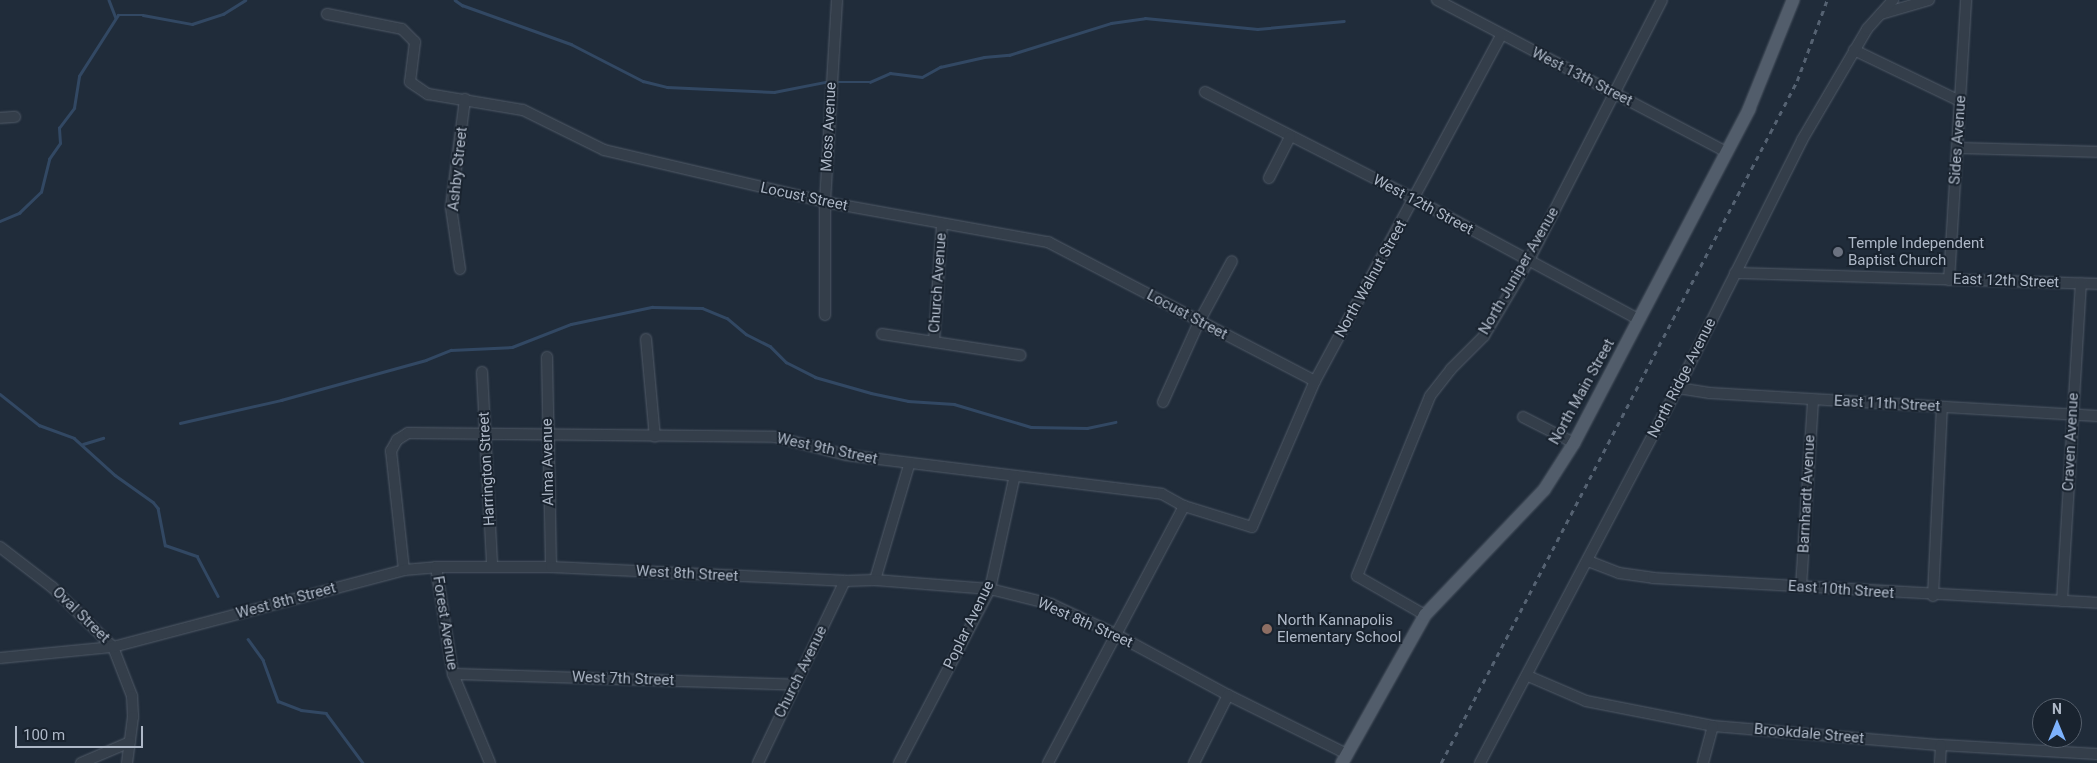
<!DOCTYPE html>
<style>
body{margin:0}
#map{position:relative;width:2097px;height:763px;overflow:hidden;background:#202c3a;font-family:Roboto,sans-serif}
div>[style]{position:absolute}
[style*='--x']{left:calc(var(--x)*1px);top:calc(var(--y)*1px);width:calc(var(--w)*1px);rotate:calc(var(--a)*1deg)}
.stream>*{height:2.5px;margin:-1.25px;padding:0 1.25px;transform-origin:1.25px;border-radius:1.25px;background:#324863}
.roads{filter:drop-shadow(0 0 1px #515b68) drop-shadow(0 0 1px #515b68)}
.minor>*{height:10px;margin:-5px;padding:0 5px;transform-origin:5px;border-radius:5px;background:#343e4a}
.major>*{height:12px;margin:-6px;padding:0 6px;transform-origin:6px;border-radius:6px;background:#525d6b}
.rail>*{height:2.5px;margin-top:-1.25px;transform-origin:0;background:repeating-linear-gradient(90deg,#556272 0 5px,transparent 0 10px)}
.dots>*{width:14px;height:14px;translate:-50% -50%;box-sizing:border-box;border:2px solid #19232f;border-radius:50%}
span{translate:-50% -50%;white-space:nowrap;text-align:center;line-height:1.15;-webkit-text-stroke:4px #19232f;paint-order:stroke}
.street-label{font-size:15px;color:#aeb8c7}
.poi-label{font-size:15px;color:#aeb8c7}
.left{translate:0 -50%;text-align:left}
.north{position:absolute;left:2032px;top:698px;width:50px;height:50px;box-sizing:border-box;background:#19232f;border:1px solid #555f6c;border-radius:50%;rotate:0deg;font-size:14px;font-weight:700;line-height:20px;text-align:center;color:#aeb8c7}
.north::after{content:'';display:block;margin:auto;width:18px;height:22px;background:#7db2fd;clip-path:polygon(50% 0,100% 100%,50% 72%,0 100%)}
.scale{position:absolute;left:15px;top:726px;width:128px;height:22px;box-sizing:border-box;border:2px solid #aeb8c7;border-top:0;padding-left:6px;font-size:15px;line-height:18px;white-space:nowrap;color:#aeb8c7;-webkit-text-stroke:4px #19232f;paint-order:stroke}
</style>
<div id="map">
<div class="stream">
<div style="--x:109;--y:0;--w:19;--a:69"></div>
<div style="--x:455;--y:0;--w:9;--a:36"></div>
<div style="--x:462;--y:5;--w:116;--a:19.7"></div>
<div style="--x:571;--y:44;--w:81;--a:27.2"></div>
<div style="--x:643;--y:81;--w:25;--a:14"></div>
<div style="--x:667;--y:87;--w:107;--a:2.7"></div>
<div style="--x:774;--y:92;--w:52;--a:-11.1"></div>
<div style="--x:839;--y:82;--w:31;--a:0"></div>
<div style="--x:870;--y:82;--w:22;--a:-24"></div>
<div style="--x:890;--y:73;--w:32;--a:7"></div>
<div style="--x:922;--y:77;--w:21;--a:-29"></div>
<div style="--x:940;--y:67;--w:45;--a:-12.8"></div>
<div style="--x:984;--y:57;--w:25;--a:-5"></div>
<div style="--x:1009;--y:55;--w:107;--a:-17.4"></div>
<div style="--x:1111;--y:23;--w:34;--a:-8"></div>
<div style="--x:1145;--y:18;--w:113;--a:5.6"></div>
<div style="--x:1257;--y:29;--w:87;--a:-5.3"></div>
<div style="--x:0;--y:221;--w:21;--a:-23"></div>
<div style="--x:19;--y:213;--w:30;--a:-44"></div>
<div style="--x:41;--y:192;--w:34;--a:-76"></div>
<div style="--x:49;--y:159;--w:19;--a:-55"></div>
<div style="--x:60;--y:143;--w:15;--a:-94"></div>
<div style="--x:59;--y:128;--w:25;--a:-53"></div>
<div style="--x:74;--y:108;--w:32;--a:-81"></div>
<div style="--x:79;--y:76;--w:72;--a:-57.4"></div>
<div style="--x:118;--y:15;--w:25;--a:0"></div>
<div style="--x:143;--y:15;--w:50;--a:10.4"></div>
<div style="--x:192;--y:24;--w:33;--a:-18"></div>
<div style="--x:223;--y:14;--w:26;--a:-32"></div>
<div style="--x:0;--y:394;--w:50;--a:38.5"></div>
<div style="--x:39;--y:425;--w:37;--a:20"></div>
<div style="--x:74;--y:438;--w:55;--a:42.1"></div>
<div style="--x:115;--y:475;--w:47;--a:35.4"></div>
<div style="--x:153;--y:502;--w:8;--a:50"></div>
<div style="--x:158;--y:508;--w:38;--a:79"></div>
<div style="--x:165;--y:545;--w:34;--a:19"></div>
<div style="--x:197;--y:556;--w:45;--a:62.3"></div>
<div style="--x:180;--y:423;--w:104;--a:-12.8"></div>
<div style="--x:281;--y:400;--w:150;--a:-15.4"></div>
<div style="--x:426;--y:360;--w:27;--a:-22"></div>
<div style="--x:451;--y:350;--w:61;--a:-2.8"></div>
<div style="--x:512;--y:347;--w:63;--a:-21.3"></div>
<div style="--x:571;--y:324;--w:83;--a:-11.9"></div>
<div style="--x:652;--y:307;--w:50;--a:1.1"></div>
<div style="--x:702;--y:308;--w:27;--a:22"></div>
<div style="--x:727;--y:318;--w:25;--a:40"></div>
<div style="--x:746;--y:334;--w:27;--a:27"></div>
<div style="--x:770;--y:346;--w:23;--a:45"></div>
<div style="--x:786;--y:362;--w:33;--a:27"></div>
<div style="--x:815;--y:377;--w:58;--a:15.9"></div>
<div style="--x:871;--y:393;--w:38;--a:12"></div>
<div style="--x:908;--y:401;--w:46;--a:3.7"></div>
<div style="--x:954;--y:404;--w:80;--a:16.6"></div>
<div style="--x:1031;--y:427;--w:56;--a:1"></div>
<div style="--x:1087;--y:428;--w:29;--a:-12"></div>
<div style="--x:83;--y:444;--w:21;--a:-17"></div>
<div style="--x:248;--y:639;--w:26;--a:54"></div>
<div style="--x:263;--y:660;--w:44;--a:69.9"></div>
<div style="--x:278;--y:701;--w:25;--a:21"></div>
<div style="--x:301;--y:710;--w:25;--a:7"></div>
<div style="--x:326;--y:713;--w:62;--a:53.5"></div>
</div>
<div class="roads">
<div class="minor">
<div style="--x:1437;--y:0;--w:327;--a:27.7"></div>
<div style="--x:327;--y:14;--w:76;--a:11.3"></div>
<div style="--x:402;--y:29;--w:18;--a:45"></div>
<div style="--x:415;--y:42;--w:40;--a:97.1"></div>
<div style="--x:410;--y:82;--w:22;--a:34"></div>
<div style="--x:428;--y:94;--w:96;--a:9.6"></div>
<div style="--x:523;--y:110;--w:90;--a:26.3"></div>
<div style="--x:604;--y:150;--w:227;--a:13.2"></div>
<div style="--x:825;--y:202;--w:227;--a:10.2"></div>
<div style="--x:1048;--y:242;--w:301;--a:27.5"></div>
<div style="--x:1881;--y:14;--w:50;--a:-16.3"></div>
<div style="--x:1854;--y:50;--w:118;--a:25.7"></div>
<div style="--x:1205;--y:92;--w:236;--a:27"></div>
<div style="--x:1415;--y:199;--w:255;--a:28.3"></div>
<div style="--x:0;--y:118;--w:15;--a:-4"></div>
<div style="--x:1957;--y:148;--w:140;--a:1.6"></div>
<div style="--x:1269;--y:178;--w:46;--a:-62.9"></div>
<div style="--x:460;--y:269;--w:63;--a:-98.3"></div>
<div style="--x:451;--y:207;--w:109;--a:-82.6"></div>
<div style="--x:1735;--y:273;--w:362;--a:1.7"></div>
<div style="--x:1949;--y:280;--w:281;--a:-86.5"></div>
<div style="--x:825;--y:315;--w:113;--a:-90"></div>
<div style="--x:825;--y:202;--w:202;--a:-86.6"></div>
<div style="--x:882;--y:334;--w:140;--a:8.7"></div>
<div style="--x:646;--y:339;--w:98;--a:84.8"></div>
<div style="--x:934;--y:342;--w:118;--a:-86.1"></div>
<div style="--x:547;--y:357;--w:210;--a:88.9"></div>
<div style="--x:482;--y:372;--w:194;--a:87"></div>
<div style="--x:1678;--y:388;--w:32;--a:9"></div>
<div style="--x:1710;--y:393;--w:388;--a:3.4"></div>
<div style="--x:1163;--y:402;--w:88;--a:-65.8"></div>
<div style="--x:1199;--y:322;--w:69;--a:-61.6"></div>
<div style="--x:1523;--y:417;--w:57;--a:27"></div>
<div style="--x:0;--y:547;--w:66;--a:37.6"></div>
<div style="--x:52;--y:587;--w:86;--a:44.5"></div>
<div style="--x:113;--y:647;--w:53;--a:68.8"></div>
<div style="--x:132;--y:696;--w:21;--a:87"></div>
<div style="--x:133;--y:717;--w:46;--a:97.4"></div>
<div style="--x:1588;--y:561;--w:33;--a:21"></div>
<div style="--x:1619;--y:573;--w:34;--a:8"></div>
<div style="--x:1653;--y:578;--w:445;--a:3.2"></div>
<div style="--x:436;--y:567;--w:108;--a:81"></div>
<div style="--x:453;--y:674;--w:96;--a:67.4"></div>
<div style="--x:404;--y:570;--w:120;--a:-96.2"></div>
<div style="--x:391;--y:451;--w:13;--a:-61"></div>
<div style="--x:397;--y:440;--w:13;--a:-32"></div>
<div style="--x:408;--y:433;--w:367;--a:0.6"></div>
<div style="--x:775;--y:437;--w:73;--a:14.2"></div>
<div style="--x:846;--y:455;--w:318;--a:7"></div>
<div style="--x:1162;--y:494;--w:25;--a:29"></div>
<div style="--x:1184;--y:506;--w:71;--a:17.2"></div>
<div style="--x:1252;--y:527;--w:159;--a:-66.7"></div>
<div style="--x:1315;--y:381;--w:393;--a:-61.7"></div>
<div style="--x:875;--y:580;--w:120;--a:-73.5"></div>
<div style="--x:1801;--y:587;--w:187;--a:-86.3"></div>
<div style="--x:1933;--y:596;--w:189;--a:-87.3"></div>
<div style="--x:2062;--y:601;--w:318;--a:-86.6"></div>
<div style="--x:1425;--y:615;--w:78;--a:-150.2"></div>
<div style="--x:1357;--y:576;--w:194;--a:-67.9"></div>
<div style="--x:1430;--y:396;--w:34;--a:-52"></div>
<div style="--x:1451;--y:369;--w:47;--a:-45"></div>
<div style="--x:1484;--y:336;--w:86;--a:-59.3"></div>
<div style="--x:1528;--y:262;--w:294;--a:-62.9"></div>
<div style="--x:0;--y:658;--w:114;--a:-5.6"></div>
<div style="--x:113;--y:647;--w:301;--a:-14.8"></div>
<div style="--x:404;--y:570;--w:32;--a:-5"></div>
<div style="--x:436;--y:567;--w:115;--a:0"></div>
<div style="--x:551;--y:567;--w:294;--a:2.7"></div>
<div style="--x:845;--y:581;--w:30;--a:-2"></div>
<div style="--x:875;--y:580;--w:115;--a:4.5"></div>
<div style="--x:990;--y:589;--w:63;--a:13.8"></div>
<div style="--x:1051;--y:604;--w:71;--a:25.1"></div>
<div style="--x:1115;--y:634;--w:128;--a:28.4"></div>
<div style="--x:1228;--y:695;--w:133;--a:26.4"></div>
<div style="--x:453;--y:674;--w:341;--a:1.8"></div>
<div style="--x:1528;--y:676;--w:63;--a:23.3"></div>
<div style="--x:1586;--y:701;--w:129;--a:11.1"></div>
<div style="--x:1713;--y:726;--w:229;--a:4.8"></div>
<div style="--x:1941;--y:745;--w:156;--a:3.3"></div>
<div style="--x:81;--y:763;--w:53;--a:-23.2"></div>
<div style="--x:758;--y:763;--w:202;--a:-64.5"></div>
<div style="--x:899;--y:763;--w:196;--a:-62.4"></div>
<div style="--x:990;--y:589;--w:113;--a:-77.7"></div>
<div style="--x:1048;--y:763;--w:291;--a:-62.1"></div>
<div style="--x:1194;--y:763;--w:76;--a:-63.4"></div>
<div style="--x:1480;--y:763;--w:424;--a:-62.2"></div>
<div style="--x:1678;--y:388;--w:277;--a:-63.4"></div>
<div style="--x:1802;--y:140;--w:129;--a:-59.6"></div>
<div style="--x:1867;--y:29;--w:39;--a:-48"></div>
<div style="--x:1703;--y:763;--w:38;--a:-75"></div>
<div style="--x:1940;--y:763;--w:18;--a:-87"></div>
</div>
<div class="major">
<div style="--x:1342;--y:763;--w:170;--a:-60.7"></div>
<div style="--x:1425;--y:615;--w:173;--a:-46.4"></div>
<div style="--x:1544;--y:490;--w:56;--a:-57.4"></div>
<div style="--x:1574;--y:443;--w:377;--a:-62.3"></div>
<div style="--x:1749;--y:109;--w:118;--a:-68"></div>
</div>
</div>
<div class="rail">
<div style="--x:1441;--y:763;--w:711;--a:-62.43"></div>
<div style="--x:1770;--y:133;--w:59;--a:-62.6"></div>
<div style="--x:1797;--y:81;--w:86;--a:-69.7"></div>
</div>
<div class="dots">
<div style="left:1838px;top:252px;background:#6b7280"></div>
<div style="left:1267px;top:629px;background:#8d6e63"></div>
</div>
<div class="street-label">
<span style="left:1582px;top:77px;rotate:27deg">West 13th Street</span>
<span style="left:829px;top:127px;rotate:-87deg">Moss Avenue</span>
<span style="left:1958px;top:140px;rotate:-86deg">Sides Avenue</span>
<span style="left:458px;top:169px;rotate:-84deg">Ashby Street</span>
<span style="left:804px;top:197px;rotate:12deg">Locust Street</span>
<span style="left:1423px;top:205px;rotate:28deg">West 12th Street</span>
<span style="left:1519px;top:271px;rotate:-60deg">North Juniper Avenue</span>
<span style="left:1371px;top:279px;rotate:-61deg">North Walnut Street</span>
<span style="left:2006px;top:281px;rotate:2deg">East 12th Street</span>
<span style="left:938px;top:283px;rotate:-86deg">Church Avenue</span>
<span style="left:1187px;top:315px;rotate:28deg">Locust Street</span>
<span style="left:1682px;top:378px;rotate:-63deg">North Ridge Avenue</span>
<span style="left:1582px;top:392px;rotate:-61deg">North Main Street</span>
<span style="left:1887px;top:404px;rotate:3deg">East 11th Street</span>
<span style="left:2071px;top:442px;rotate:-87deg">Craven Avenue</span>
<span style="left:827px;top:449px;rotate:12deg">West 9th Street</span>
<span style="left:548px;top:462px;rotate:-91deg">Alma Avenue</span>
<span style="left:487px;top:469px;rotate:-93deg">Harrington Street</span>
<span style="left:1807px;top:494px;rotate:-87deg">Barnhardt Avenue</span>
<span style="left:687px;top:574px;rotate:3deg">West 8th Street</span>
<span style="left:1841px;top:590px;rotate:4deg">East 10th Street</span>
<span style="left:286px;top:601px;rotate:-15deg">West 8th Street</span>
<span style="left:81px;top:615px;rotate:44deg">Oval Street</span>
<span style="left:445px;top:623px;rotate:81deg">Forest Avenue</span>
<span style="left:1085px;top:623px;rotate:24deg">West 8th Street</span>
<span style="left:969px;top:625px;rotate:-64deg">Poplar Avenue</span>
<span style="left:801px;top:672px;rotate:-64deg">Church Avenue</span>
<span style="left:623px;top:679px;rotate:2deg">West 7th Street</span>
<span style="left:1809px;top:734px;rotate:5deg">Brookdale Street</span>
</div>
<div class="poi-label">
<span class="left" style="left:1848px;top:252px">Temple Independent<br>Baptist Church</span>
<span class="left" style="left:1277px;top:629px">North Kannapolis<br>Elementary School</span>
</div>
<div class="north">N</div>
<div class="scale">100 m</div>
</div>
